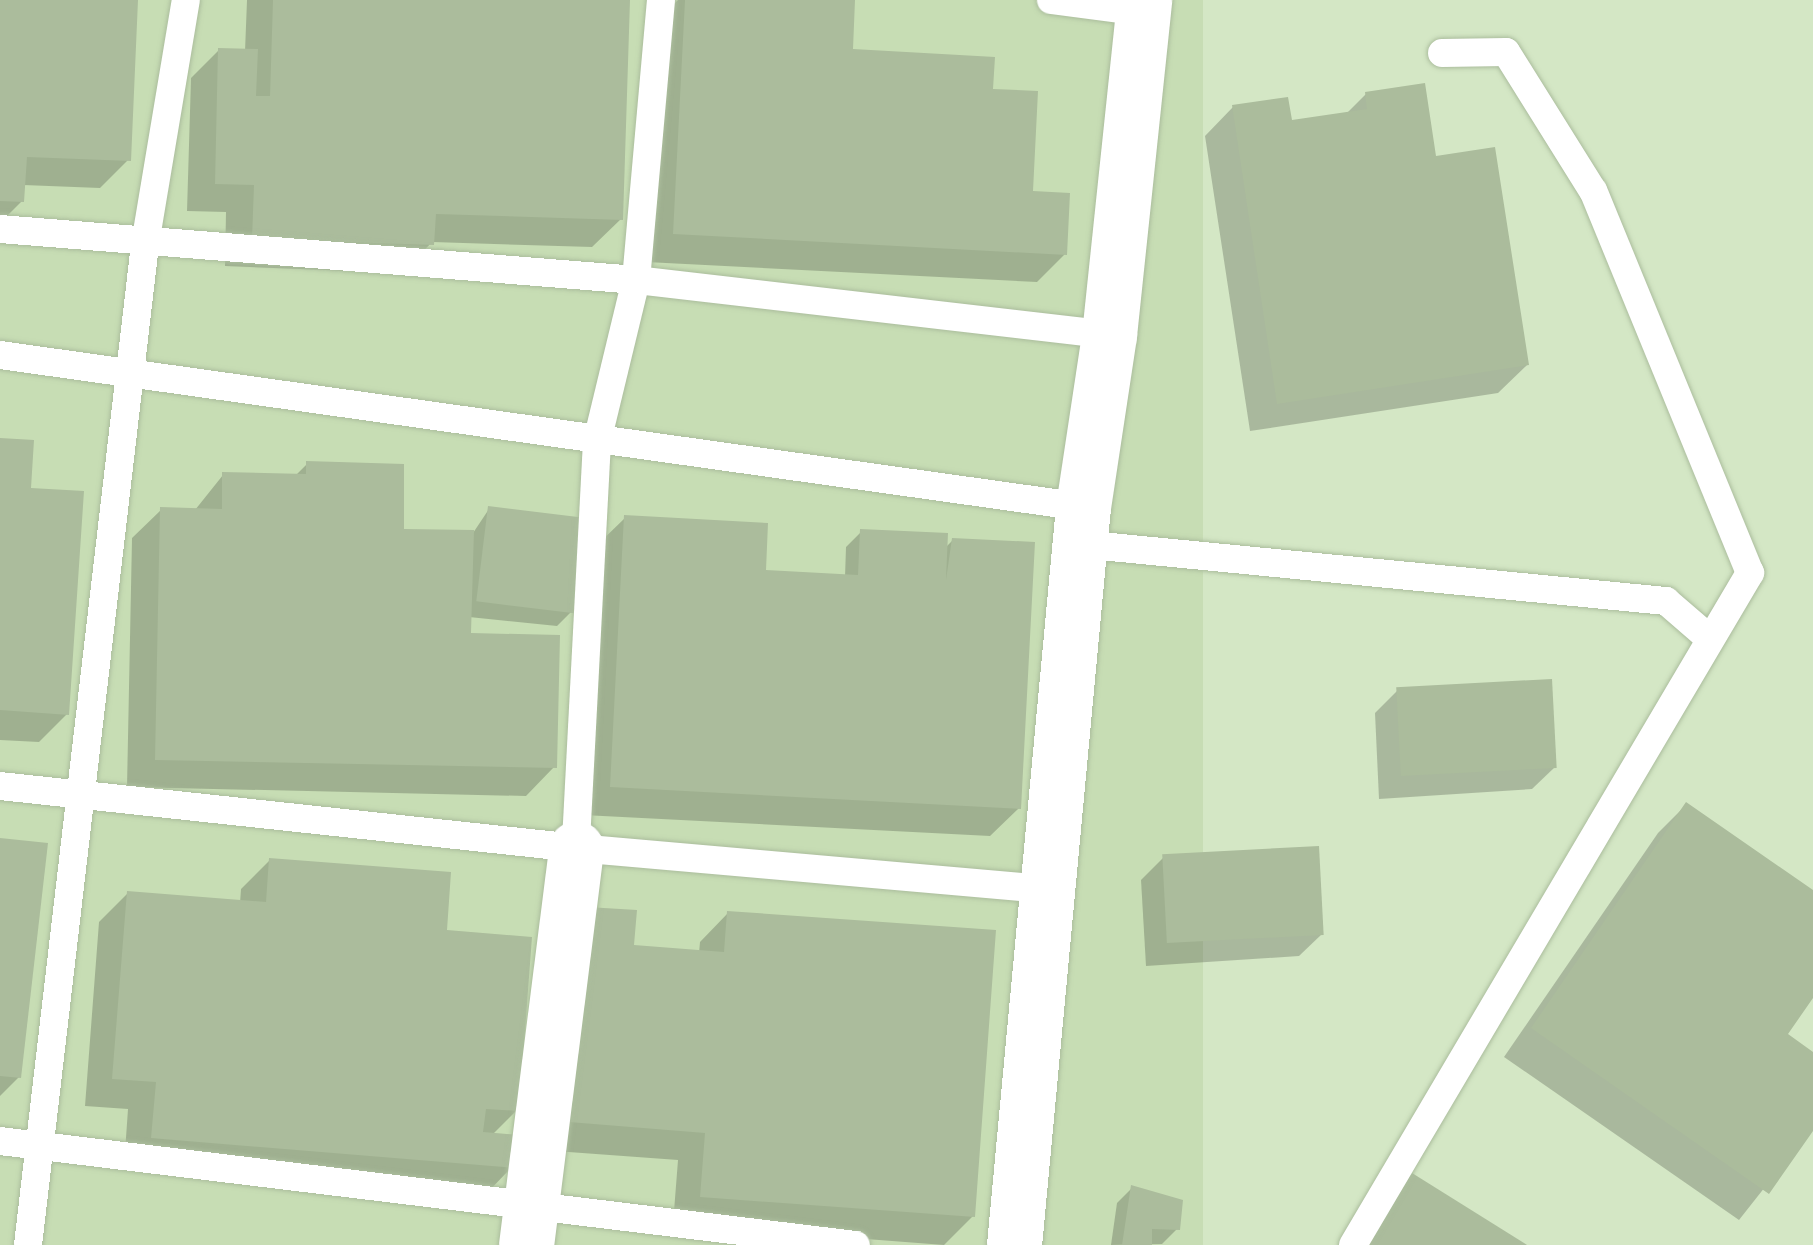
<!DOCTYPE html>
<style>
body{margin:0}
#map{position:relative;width:1813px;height:1245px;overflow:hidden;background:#d4e7c5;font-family:Signika,sans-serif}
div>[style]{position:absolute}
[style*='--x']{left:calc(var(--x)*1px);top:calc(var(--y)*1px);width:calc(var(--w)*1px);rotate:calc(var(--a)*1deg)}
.built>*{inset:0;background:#c7ddb4;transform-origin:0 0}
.shadow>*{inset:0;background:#0003}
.building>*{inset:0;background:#abbc9c;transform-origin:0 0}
.roads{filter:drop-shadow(0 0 2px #abbd9d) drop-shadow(0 0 2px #abbd9d)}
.lane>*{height:28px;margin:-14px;padding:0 14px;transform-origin:14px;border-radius:14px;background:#fff}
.street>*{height:55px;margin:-27.5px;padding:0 27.5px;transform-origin:27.5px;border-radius:27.5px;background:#fff}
span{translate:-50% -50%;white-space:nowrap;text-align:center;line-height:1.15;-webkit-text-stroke:8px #d4e7c5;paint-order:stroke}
</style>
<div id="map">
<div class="built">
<div style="left:0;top:0;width:1203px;height:1245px"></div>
</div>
<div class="shadow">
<div style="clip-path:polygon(0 0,135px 0,128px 160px,100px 188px,23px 185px,22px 201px,0 223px)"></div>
<div style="clip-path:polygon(247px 0,627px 0,621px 219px,592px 247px,432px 242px,403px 273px,225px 266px,226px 212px,187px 211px,191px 78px,219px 50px,245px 51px)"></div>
<div style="clip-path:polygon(678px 0,853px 0,851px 51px,991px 91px,1030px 194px,1065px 254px,1037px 282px,646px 262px,658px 20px)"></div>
<div style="clip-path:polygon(1366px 94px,1434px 159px,1527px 365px,1498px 393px,1250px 431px,1205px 136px,1233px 107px,1289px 123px,1346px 114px)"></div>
<div style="clip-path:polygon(0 440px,29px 490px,67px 714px,39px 742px,0 740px)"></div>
<div style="clip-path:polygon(307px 464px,401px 532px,473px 533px,489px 509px,572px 611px,557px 626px,469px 617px,469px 636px,554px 767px,526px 796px,127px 787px,132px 538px,161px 510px,195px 510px,223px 475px,294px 477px)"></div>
<div style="clip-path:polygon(625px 518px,763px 573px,845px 577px,846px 547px,861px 532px,945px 548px,953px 540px,1019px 808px,990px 836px,583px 815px,596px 546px)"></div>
<div style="clip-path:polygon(1397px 691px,1555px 767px,1532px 789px,1379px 799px,1375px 713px)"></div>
<div style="clip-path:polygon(1686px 805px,1813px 893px,1813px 993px,1784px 1035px,1813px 1055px,1813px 1126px,1739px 1220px,1504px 1057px,1658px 833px)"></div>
<div style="clip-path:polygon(0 840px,19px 1077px,0 1096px)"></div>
<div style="clip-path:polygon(1163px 858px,1322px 934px,1299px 956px,1146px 966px,1141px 880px)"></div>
<div style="clip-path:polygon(270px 860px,444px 932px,517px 1110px,492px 1135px,513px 1166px,485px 1195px,124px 1166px,128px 1109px,85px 1106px,99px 922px,127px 894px,240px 903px,241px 889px)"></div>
<div style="clip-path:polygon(728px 913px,973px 1216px,944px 1245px,673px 1224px,678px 1160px,541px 1150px,631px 948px,699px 953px,700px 942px)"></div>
<div style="clip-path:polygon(1132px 1188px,1177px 1229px,1162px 1244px,1111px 1245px,1117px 1203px)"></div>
</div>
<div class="building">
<div style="clip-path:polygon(0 0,138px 0,131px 161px,27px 157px,24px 202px,0 201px)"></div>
<div style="clip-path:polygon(273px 0,630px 0,623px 220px,436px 214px,434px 245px,252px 239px,254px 185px,215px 184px,218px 48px,258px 49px,256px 96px,270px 96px)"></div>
<div style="clip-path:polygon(685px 0,855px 0,853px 49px,995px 57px,993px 89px,1038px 91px,1033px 191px,1070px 193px,1067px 255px,673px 234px)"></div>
<div style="clip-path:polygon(1425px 83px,1436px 156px,1495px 147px,1529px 365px,1277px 404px,1232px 105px,1288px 97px,1292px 120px,1367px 109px,1365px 92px)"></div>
<div style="clip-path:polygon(0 438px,34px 440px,31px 488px,84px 491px,69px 715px,0 710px)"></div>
<div style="clip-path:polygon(306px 461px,404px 464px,404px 529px,474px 530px,471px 633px,560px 635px,557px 768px,155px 760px,160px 507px,222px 509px,222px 472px,306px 474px)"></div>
<div style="left:488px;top:506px;width:107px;height:96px;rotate:7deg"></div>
<div style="clip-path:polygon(624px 515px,768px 523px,766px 570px,858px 575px,860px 529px,948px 533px,946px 580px,952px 538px,1035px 542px,1021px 809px,610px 787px)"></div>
<div style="left:1552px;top:679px;width:89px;height:156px;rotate:87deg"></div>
<div style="clip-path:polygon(1686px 802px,1813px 890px,1813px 998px,1788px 1034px,1813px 1052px,1813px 1131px,1769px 1194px,1531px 1028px)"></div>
<div style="clip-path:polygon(0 838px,48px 843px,21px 1078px,0 1076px)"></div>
<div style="left:1319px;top:846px;width:89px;height:157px;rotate:87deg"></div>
<div style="clip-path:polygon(269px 858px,451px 872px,447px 930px,532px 937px,519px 1111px,486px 1109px,483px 1132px,519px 1135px,516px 1168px,151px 1138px,156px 1082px,112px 1079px,127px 891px,266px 902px)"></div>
<div style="clip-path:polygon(587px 907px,637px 910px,634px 945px,724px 952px,727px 911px,996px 930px,975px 1217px,700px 1197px,705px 1133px,569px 1122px)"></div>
<div style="clip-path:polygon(1412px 1173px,1527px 1245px,1367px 1245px)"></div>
<div style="clip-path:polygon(1131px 1185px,1183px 1200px,1180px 1230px,1152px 1229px,1152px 1245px,1122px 1245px)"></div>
</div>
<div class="roads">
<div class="lane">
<div style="--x:661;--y:0;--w:281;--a:95.1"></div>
<div style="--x:636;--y:280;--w:166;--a:103.6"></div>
<div style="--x:597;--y:441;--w:408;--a:93"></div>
<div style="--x:576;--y:848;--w:473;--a:5"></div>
<div style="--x:1051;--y:0;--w:93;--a:7.4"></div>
<div style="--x:0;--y:229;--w:638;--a:4.58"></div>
<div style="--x:636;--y:280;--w:476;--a:6.6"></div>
<div style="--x:0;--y:355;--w:1094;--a:7.99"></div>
<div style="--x:1080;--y:544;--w:589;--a:5.56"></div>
<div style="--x:1666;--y:601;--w:58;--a:40.8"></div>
<div style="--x:0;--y:786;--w:579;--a:6.14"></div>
<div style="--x:0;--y:1141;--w:862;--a:6.93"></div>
<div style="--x:28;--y:1245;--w:1008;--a:-83.33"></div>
<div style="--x:145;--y:244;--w:247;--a:-80.5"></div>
<div style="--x:1353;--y:1245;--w:781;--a:-59.43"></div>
<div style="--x:1750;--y:573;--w:413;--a:-112.3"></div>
<div style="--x:1593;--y:191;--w:164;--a:-122"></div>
<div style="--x:1506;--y:52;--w:64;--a:179.1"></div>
</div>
<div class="street">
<div style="--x:526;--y:1245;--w:400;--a:-82.8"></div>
<div style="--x:1014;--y:1245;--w:741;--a:-84.66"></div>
<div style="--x:1083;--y:507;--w:174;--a:-81.4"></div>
<div style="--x:1109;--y:335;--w:337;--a:-84"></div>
</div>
</div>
</div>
